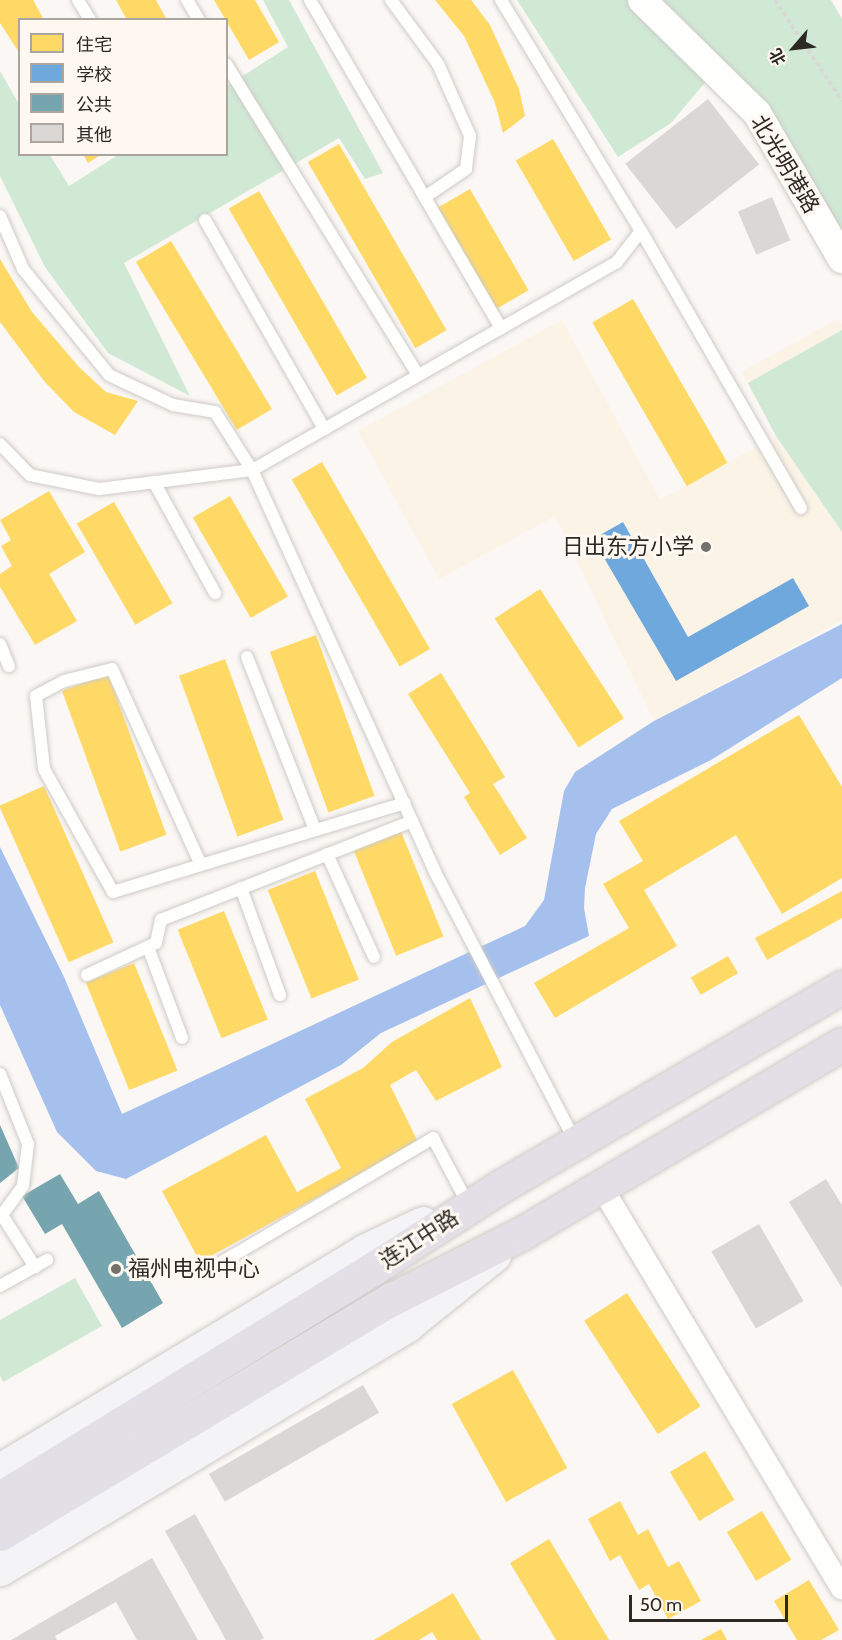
<!DOCTYPE html>
<meta charset="utf-8">
<style>
body{margin:0}
#map{position:relative;width:842px;height:1640px;overflow:hidden;background:#faf7f4;font-family:Cabin,"Noto Sans SC",sans-serif}
div>[style]{position:absolute}
[style*='--x']{left:calc(var(--x)*1px);top:calc(var(--y)*1px);width:calc(var(--w)*1px);rotate:calc(var(--a)*1deg)}
.built>*{inset:0;background:#fcf3e7}
.green>*{inset:0;background:#d0e9d5}
.water>*{inset:0;background:#a5c0ed}
.homes>*{inset:0;background:#ffd966;transform-origin:0 0}
.schools>*{inset:0;background:#6fa8dc}
.public>*{inset:0;background:#76a5af}
.building>*{inset:0;background:#dbd7d4;transform-origin:0 0}
.path>*{height:4px;margin-top:-2px;transform-origin:0;background:repeating-linear-gradient(90deg,#d8d8d6 0 4.5px,transparent 0 7.5px)}
.roads{filter:drop-shadow(0 0 2px #cecbc7) drop-shadow(0 0 2px #cecbc7)}
.service>*{height:12px;margin:-6px;padding:0 6px;transform-origin:6px;border-radius:6px;background:#fefefd}
.minor>*{height:22px;margin:-11px;padding:0 11px;transform-origin:11px;border-radius:11px;background:#fefefd}
.tertiary>*{height:28px;margin:-14px;padding:0 14px;transform-origin:14px;border-radius:14px;background:#fefefd}
.secondary>*{height:33px;margin:-16.5px;padding:0 16.5px;transform-origin:16.5px;border-radius:16.5px;background:#f4f3f5}
.trunk>*{height:33px;margin:-16.5px;padding:0 16.5px;transform-origin:16.5px;border-radius:16.5px;background:#e2e0e6}
.dots>*{width:16px;height:16px;translate:-50% -50%;box-sizing:border-box;border:3px solid #fef8f0;border-radius:50%}
span{translate:-50% -50%;white-space:nowrap;text-align:center;line-height:1.15;-webkit-text-stroke:6px #fef8f0;paint-order:stroke}
.street-label{font-size:22px;color:#2c2924}
.poi-label{font-size:22px;color:#2c2924}
.right{translate:-100% -50%;text-align:right}
.left{translate:0 -50%;text-align:left}
.legend{position:absolute;left:18px;top:18px;width:210px;height:138px;box-sizing:border-box;background:#fef8f0;border:2px solid #aaa59e;margin:0;padding:8px 10px;list-style:none;font-size:18px;color:#2c2924}
.legend li{display:flex;align-items:center;gap:12px;height:30px}
.legend b{width:30px;border:2px solid #aaa59e}
.north{position:absolute;left:764px;top:18px;width:60px;height:60px;-webkit-text-stroke:4px #fef8f0;paint-order:stroke;rotate:242deg;font-size:16px;font-weight:700;line-height:24px;text-align:center;color:#2c2924}
.north::after{content:'';display:block;margin:auto;width:21px;height:27px;background:#2c2924;clip-path:polygon(50% 0,100% 100%,50% 72%,0 100%)}
.scale{position:absolute;left:629px;top:1595px;width:159px;height:27px;box-sizing:border-box;border:3px solid #2c2924;border-top:0;padding-left:8px;font-size:18px;line-height:21px;white-space:nowrap;color:#2c2924;-webkit-text-stroke:4px #fef8f0;paint-order:stroke}
</style>
<div id="map">
<div class="built">
<div style="clip-path:polygon(838px 319px,842px 325px,842px 620px,654px 721px,555px 516px,439px 579px,358px 431px,562px 320px,660px 500px,776px 436px,741px 372px)"></div>
</div>
<div class="green">
<div style="clip-path:polygon(263px 0,289px 0,383px 173px,365px 179px,339px 138px,124px 263px,190px 396px,108px 353px,45px 267px,0 176px,0 71px,19px 104px,20px 154px,50px 155px,69px 186px,118px 155px,226px 154px,227px 86px,288px 47px)"></div>
<div style="clip-path:polygon(517px 0,627px 0,708px 79px,671px 123px,618px 157px)"></div>
<div style="clip-path:polygon(657px 0,831px 0,842px 19px,842px 241px)"></div>
<div style="clip-path:polygon(842px 330px,842px 532px,776px 436px,748px 383px)"></div>
<div style="clip-path:polygon(75px 1278px,102px 1326px,3px 1382px,0 1376px,0 1320px)"></div>
</div>
<div class="water">
<div style="clip-path:polygon(842px 624px,842px 678px,711px 760px,612px 809px,596px 834px,585px 888px,584px 908px,589px 936px,381px 1033px,341px 1065px,126px 1179px,96px 1171px,57px 1132px,0 1005px,0 847px,64px 977px,122px 1114px,525px 926px,544px 900px,564px 791px,575px 772px,654px 721px)"></div>
</div>
<div class="homes">
<div style="clip-path:polygon(0 0,33px 0,44px 20px,20px 20px,20px 54px,0 23px)"></div>
<div style="clip-path:polygon(116px 0,156px 0,167px 20px,127px 20px)"></div>
<div style="clip-path:polygon(214px 0,255px 0,279px 42px,249px 60px)"></div>
<div style="clip-path:polygon(435px 0,471px 0,490px 25px,519px 89px,525px 116px,503px 133px,495px 103px,464px 36px)"></div>
<div style="left:553px;top:139px;width:116px;height:43px;rotate:60deg"></div>
<div style="left:339px;top:144px;width:215px;height:36px;rotate:60deg"></div>
<div style="clip-path:polygon(83px 154px,102px 154px,88px 163px)"></div>
<div style="left:470px;top:189px;width:117px;height:43px;rotate:60deg"></div>
<div style="left:259px;top:191px;width:216px;height:35px;rotate:60deg"></div>
<div style="left:171px;top:241px;width:196px;height:41px;rotate:59deg"></div>
<div style="clip-path:polygon(0 259px,32px 312px,79px 367px,106px 392px,138px 401px,115px 435px,74px 412px,44px 381px,3px 326px,0 322px)"></div>
<div style="left:633px;top:299px;width:189px;height:47px;rotate:60deg"></div>
<div style="left:322px;top:462px;width:216px;height:35px;rotate:60deg"></div>
<div style="clip-path:polygon(49px 491px,85px 552px,49px 574px,77px 621px,35px 645px,0 587px,0 574px,12px 566px,1px 546px,11px 540px,0 520px)"></div>
<div style="left:230px;top:496px;width:116px;height:43px;rotate:60deg"></div>
<div style="left:114px;top:502px;width:117px;height:43px;rotate:60deg"></div>
<div style="left:540px;top:589px;width:154px;height:54px;rotate:57deg"></div>
<div style="left:316px;top:635px;width:171px;height:49px;rotate:70deg"></div>
<div style="left:225px;top:659px;width:171px;height:49px;rotate:70deg"></div>
<div style="clip-path:polygon(441px 673px,505px 777px,493px 784px,527px 838px,500px 855px,464px 797px,470px 793px,408px 694px)"></div>
<div style="left:108px;top:674px;width:171px;height:49px;rotate:70deg"></div>
<div style="clip-path:polygon(799px 715px,842px 787px,842px 878px,782px 914px,736px 835px,644px 890px,677px 946px,555px 1018px,534px 983px,629px 928px,603px 884px,643px 861px,619px 821px)"></div>
<div style="left:44px;top:786px;width:171px;height:49px;rotate:66deg"></div>
<div style="left:400px;top:829px;width:116px;height:51px;rotate:68deg"></div>
<div style="left:315px;top:871px;width:117px;height:51px;rotate:68deg"></div>
<div style="clip-path:polygon(842px 891px,842px 918px,767px 960px,755px 938px)"></div>
<div style="left:224px;top:911px;width:117px;height:50px;rotate:68deg"></div>
<div style="left:728px;top:956px;width:20px;height:43px;rotate:60deg"></div>
<div style="left:134px;top:963px;width:116px;height:52px;rotate:68deg"></div>
<div style="clip-path:polygon(470px 998px,502px 1067px,436px 1101px,416px 1070px,390px 1085px,418px 1142px,200px 1262px,162px 1191px,266px 1135px,297px 1192px,341px 1168px,305px 1099px,363px 1068px,392px 1042px)"></div>
<div style="left:627px;top:1293px;width:135px;height:51px;rotate:57deg"></div>
<div style="left:513px;top:1370px;width:112px;height:70px;rotate:61deg"></div>
<div style="left:705px;top:1451px;width:57px;height:41px;rotate:59deg"></div>
<div style="clip-path:polygon(620px 1501px,638px 1535px,648px 1529px,668px 1567px,679px 1561px,701px 1601px,668px 1619px,649px 1584px,639px 1590px,620px 1555px,610px 1561px,588px 1519px)"></div>
<div style="left:762px;top:1511px;width:57px;height:41px;rotate:59deg"></div>
<div style="clip-path:polygon(549px 1539px,609px 1640px,556px 1640px,510px 1563px)"></div>
<div style="clip-path:polygon(809px 1580px,839px 1630px,821px 1640px,797px 1640px,774px 1601px)"></div>
<div style="clip-path:polygon(453px 1593px,481px 1640px,437px 1640px,432px 1632px,419px 1640px,374px 1640px)"></div>
<div style="clip-path:polygon(721px 1629px,727px 1640px,701px 1640px)"></div>
</div>
<div class="schools">
<div style="clip-path:polygon(623px 522px,688px 637px,793px 578px,809px 606px,676px 681px,593px 539px)"></div>
</div>
<div class="public">
<div style="clip-path:polygon(0 1125px,19px 1168px,0 1183px)"></div>
<div style="clip-path:polygon(60px 1174px,78px 1204px,99px 1191px,163px 1303px,122px 1328px,62px 1224px,45px 1234px,22px 1196px)"></div>
</div>
<div class="building">
<div style="left:708px;top:99px;width:83px;height:105px;rotate:52deg"></div>
<div style="left:772px;top:197px;width:47px;height:37px;rotate:67deg"></div>
<div style="clip-path:polygon(826px 1179px,842px 1205px,842px 1288px,789px 1202px)"></div>
<div style="left:759px;top:1224px;width:89px;height:55px;rotate:60deg"></div>
<div style="left:363px;top:1385px;width:32px;height:178px;rotate:60deg"></div>
<div style="clip-path:polygon(195px 1514px,264px 1638px,260px 1640px,226px 1640px,165px 1531px)"></div>
<div style="clip-path:polygon(152px 1558px,198px 1640px,137px 1640px,116px 1602px,55px 1636px,57px 1640px,11px 1640px)"></div>
</div>
<div class="path">
<div style="--x:775;--y:0;--w:121;--a:56.4"></div>
</div>
<div class="roads">
<div class="service">
<div style="--x:78;--y:0;--w:23;--a:59"></div>
<div style="--x:187;--y:0;--w:23;--a:59"></div>
<div style="--x:310;--y:0;--w:380;--a:59.8"></div>
<div style="--x:391;--y:0;--w:79;--a:53.7"></div>
<div style="--x:438;--y:64;--w:79;--a:66"></div>
<div style="--x:470;--y:136;--w:33;--a:97"></div>
<div style="--x:466;--y:169;--w:50;--a:145.7"></div>
<div style="--x:501;--y:0;--w:270;--a:58.8"></div>
<div style="--x:641;--y:231;--w:39;--a:128"></div>
<div style="--x:617;--y:262;--w:420;--a:150.3"></div>
<div style="--x:252;--y:470;--w:442;--a:65.5"></div>
<div style="--x:435;--y:872;--w:303;--a:62.5"></div>
<div style="--x:226;--y:64;--w:365;--a:58.3"></div>
<div style="--x:0;--y:216;--w:58;--a:66.5"></div>
<div style="--x:23;--y:269;--w:136;--a:50.9"></div>
<div style="--x:109;--y:375;--w:71;--a:25.1"></div>
<div style="--x:173;--y:405;--w:43;--a:9.5"></div>
<div style="--x:215;--y:412;--w:69;--a:57.5"></div>
<div style="--x:252;--y:470;--w:154;--a:172.9"></div>
<div style="--x:99;--y:489;--w:70;--a:-168.5"></div>
<div style="--x:30;--y:475;--w:43;--a:-134.1"></div>
<div style="--x:205;--y:220;--w:241;--a:60.3"></div>
<div style="--x:641;--y:231;--w:320;--a:60"></div>
<div style="--x:154;--y:482;--w:127;--a:61.2"></div>
<div style="--x:0;--y:644;--w:24;--a:68"></div>
<div style="--x:247;--y:657;--w:186;--a:68.5"></div>
<div style="--x:327;--y:854;--w:113;--a:65.5"></div>
<div style="--x:201;--y:865;--w:215;--a:-114.4"></div>
<div style="--x:112;--y:669;--w:49;--a:166"></div>
<div style="--x:64;--y:681;--w:32;--a:152"></div>
<div style="--x:36;--y:696;--w:73;--a:83.7"></div>
<div style="--x:44;--y:769;--w:141;--a:60.7"></div>
<div style="--x:113;--y:892;--w:92;--a:-17.1"></div>
<div style="--x:201;--y:865;--w:213;--a:-16.9"></div>
<div style="--x:241;--y:888;--w:114;--a:70"></div>
<div style="--x:148;--y:947;--w:97;--a:69.5"></div>
<div style="--x:87;--y:975;--w:76;--a:-24.9"></div>
<div style="--x:156;--y:943;--w:24;--a:-78"></div>
<div style="--x:161;--y:920;--w:270;--a:-21.5"></div>
<div style="--x:0;--y:1074;--w:75;--a:68.2"></div>
<div style="--x:28;--y:1144;--w:42;--a:96.8"></div>
<div style="--x:23;--y:1186;--w:36;--a:126"></div>
<div style="--x:2;--y:1215;--w:62;--a:57.6"></div>
<div style="--x:210;--y:1269;--w:259;--a:-30.4"></div>
<div style="--x:433;--y:1138;--w:72;--a:62"></div>
<div style="--x:0;--y:1286;--w:54;--a:-29"></div>
</div>
<div class="minor">
<div style="--x:601;--y:1186;--w:469;--a:59.1"></div>
</div>
<div class="tertiary">
<div style="--x:642;--y:0;--w:161;--a:44.5"></div>
<div style="--x:757;--y:113;--w:169;--a:59.8"></div>
</div>
<div class="secondary">
<div style="--x:0;--y:1470;--w:425;--a:-31"></div>
<div style="--x:364;--y:1251;--w:65;--a:-25.4"></div>
<div style="--x:0;--y:1569;--w:475;--a:-30.9"></div>
<div style="--x:407;--y:1325;--w:112;--a:-38.8"></div>
</div>
<div class="trunk">
<div style="--x:0;--y:1498;--w:439;--a:-31.6"></div>
<div style="--x:374;--y:1268;--w:148;--a:-32.8"></div>
<div style="--x:498;--y:1188;--w:398;--a:-30.3"></div>
<div style="--x:0;--y:1534;--w:455;--a:-31"></div>
<div style="--x:390;--y:1300;--w:150;--a:-26.9"></div>
<div style="--x:524;--y:1232;--w:369;--a:-30.6"></div>
</div>
</div>
<div class="dots">
<div style="left:706px;top:547px;background:#74716d"></div>
<div style="left:116px;top:1269px;background:#74716d"></div>
</div>
<div class="street-label">
<span style="left:785px;top:164px;rotate:59deg">北光明港路</span>
<span style="left:419px;top:1239px;rotate:-33deg">连江中路</span>
</div>
<div class="poi-label">
<span class="right" style="left:694px;top:547px">日出东方小学</span>
<span class="left" style="left:128px;top:1269px">福州电视中心</span>
</div>
<ul class="legend">
<li><b style="height:16px;background:#ffd966"></b>住宅</li>
<li><b style="height:16px;background:#6fa8dc"></b>学校</li>
<li><b style="height:16px;background:#76a5af"></b>公共</li>
<li><b style="height:16px;background:#dbd7d4"></b>其他</li>
</ul>
<div class="north">北</div>
<div class="scale">50 m</div>
</div>
